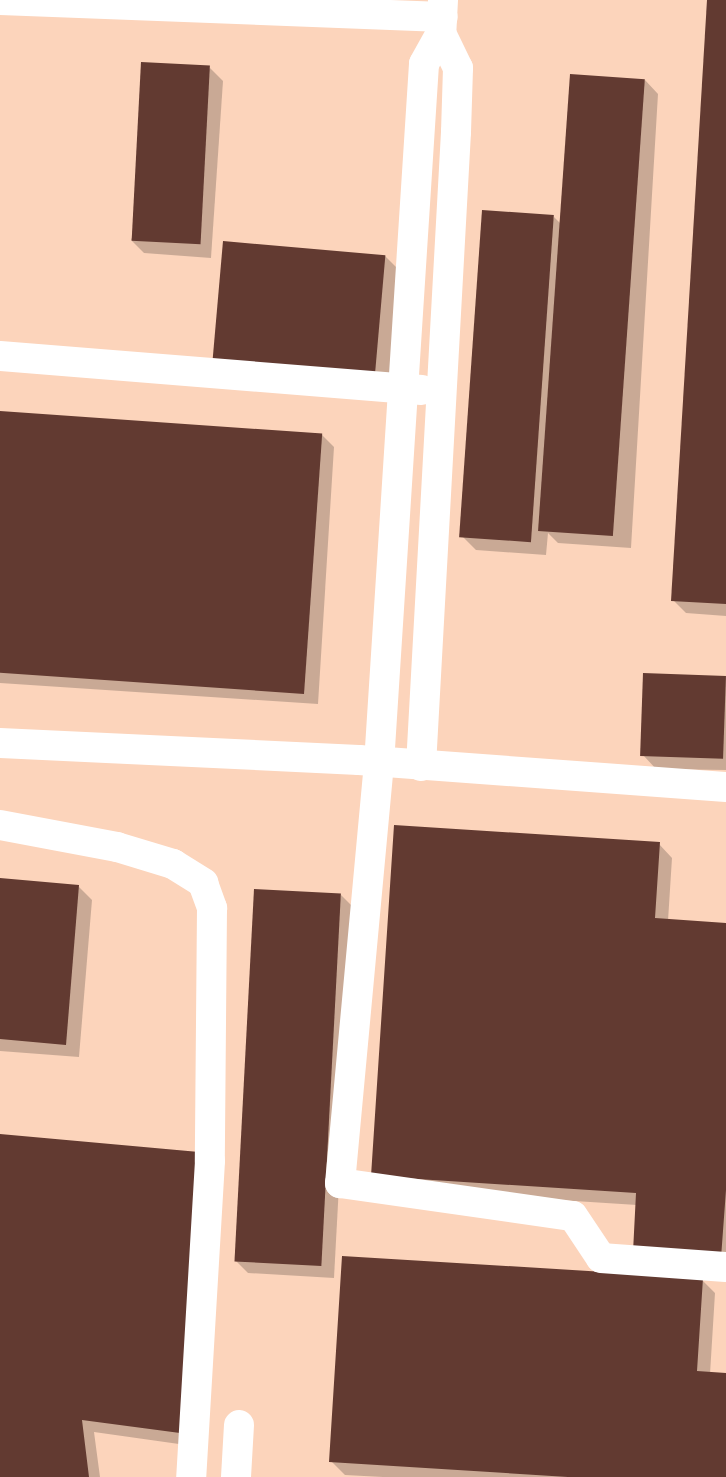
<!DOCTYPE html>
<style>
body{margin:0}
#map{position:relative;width:726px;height:1477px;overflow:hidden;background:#fbe0d0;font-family:"PT Sans",sans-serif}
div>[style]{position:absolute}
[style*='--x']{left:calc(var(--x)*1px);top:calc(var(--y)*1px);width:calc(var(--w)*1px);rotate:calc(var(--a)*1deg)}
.built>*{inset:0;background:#fcd4bb;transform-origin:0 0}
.shadow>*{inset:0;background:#0003}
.building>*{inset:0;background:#623a31;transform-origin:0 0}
.minor>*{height:30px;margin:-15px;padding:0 15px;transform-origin:15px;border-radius:15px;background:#fff}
span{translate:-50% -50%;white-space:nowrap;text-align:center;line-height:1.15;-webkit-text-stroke:7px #fff;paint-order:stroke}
</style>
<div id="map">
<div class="built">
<div style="left:0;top:0;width:726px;height:1477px"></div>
</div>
<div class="shadow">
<div style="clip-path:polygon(709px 0,726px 0,726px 616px,686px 613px,673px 600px)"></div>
<div style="clip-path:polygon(210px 68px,223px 81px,211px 258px,144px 253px,131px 240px)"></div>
<div style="clip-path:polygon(645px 80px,658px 94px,631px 548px,558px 543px,548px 533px,546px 555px,476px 550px,463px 537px,554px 217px,563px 226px)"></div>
<div style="clip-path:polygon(385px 256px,398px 269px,389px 385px,230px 373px)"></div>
<div style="clip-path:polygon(0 413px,321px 434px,334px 447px,318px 704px,0 683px)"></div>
<div style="clip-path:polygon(726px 677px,726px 770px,656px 769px,643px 755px)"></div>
<div style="clip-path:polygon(659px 844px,672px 858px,668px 921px,726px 925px,726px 1270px,637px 1205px,386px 1189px)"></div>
<div style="clip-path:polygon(0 880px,78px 886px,92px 900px,79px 1057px,0 1051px)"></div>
<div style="clip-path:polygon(341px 895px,354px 908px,334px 1278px,248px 1273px,235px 1260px)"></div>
<div style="clip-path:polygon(0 1136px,193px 1446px,94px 1432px,100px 1477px,0 1477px)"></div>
<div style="clip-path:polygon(702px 1280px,715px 1293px,710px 1374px,726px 1375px,726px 1477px,383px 1477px,345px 1475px,331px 1461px)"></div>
</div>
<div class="building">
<div style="clip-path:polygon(707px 0,726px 0,726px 604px,671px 601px)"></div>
<div style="left:141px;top:62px;width:69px;height:179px;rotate:3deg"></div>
<div style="left:570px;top:74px;width:75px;height:458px;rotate:4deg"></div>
<div style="left:482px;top:210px;width:72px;height:328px;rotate:4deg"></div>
<div style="left:223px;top:241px;width:163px;height:119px;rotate:5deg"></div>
<div style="left:0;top:411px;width:323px;height:261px;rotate:4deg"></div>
<div style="left:643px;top:673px;width:83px;height:83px;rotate:2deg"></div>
<div style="clip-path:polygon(394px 825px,660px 842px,655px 918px,726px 923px,726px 1190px,721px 1258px,633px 1252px,636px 1193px,371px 1176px)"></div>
<div style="clip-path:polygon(0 878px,79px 885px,66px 1045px,0 1039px)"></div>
<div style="left:254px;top:889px;width:87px;height:373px;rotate:3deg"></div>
<div style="clip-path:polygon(0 1134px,199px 1152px,180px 1433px,82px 1420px,89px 1477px,0 1477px)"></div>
<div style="clip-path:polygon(342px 1256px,703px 1278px,697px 1371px,726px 1373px,726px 1477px,568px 1477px,329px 1462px)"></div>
</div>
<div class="minor">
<div style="--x:0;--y:0;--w:443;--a:2.2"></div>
<div style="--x:443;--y:0;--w:33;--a:93"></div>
<div style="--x:441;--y:33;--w:35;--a:119"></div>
<div style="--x:424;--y:64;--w:700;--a:93.68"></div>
<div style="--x:379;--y:763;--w:422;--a:95.3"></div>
<div style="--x:340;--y:1183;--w:235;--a:8.1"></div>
<div style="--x:573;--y:1216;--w:50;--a:56.3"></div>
<div style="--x:601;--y:1258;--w:125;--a:4.1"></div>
<div style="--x:0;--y:356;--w:423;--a:4.6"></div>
<div style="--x:0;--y:743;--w:359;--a:2.7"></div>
<div style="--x:359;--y:760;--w:368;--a:4.2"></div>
<div style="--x:421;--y:766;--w:635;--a:-86.84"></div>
<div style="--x:456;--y:132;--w:64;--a:-88.2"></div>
<div style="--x:458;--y:68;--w:39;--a:-116"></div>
<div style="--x:0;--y:825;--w:119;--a:10.6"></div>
<div style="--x:117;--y:847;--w:59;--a:16.9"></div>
<div style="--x:173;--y:864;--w:36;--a:32"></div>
<div style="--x:203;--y:883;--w:27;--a:70"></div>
<div style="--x:212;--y:908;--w:253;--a:90.5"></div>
<div style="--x:210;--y:1161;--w:317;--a:93.4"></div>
<div style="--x:236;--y:1477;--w:52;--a:-86.7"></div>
</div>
</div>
